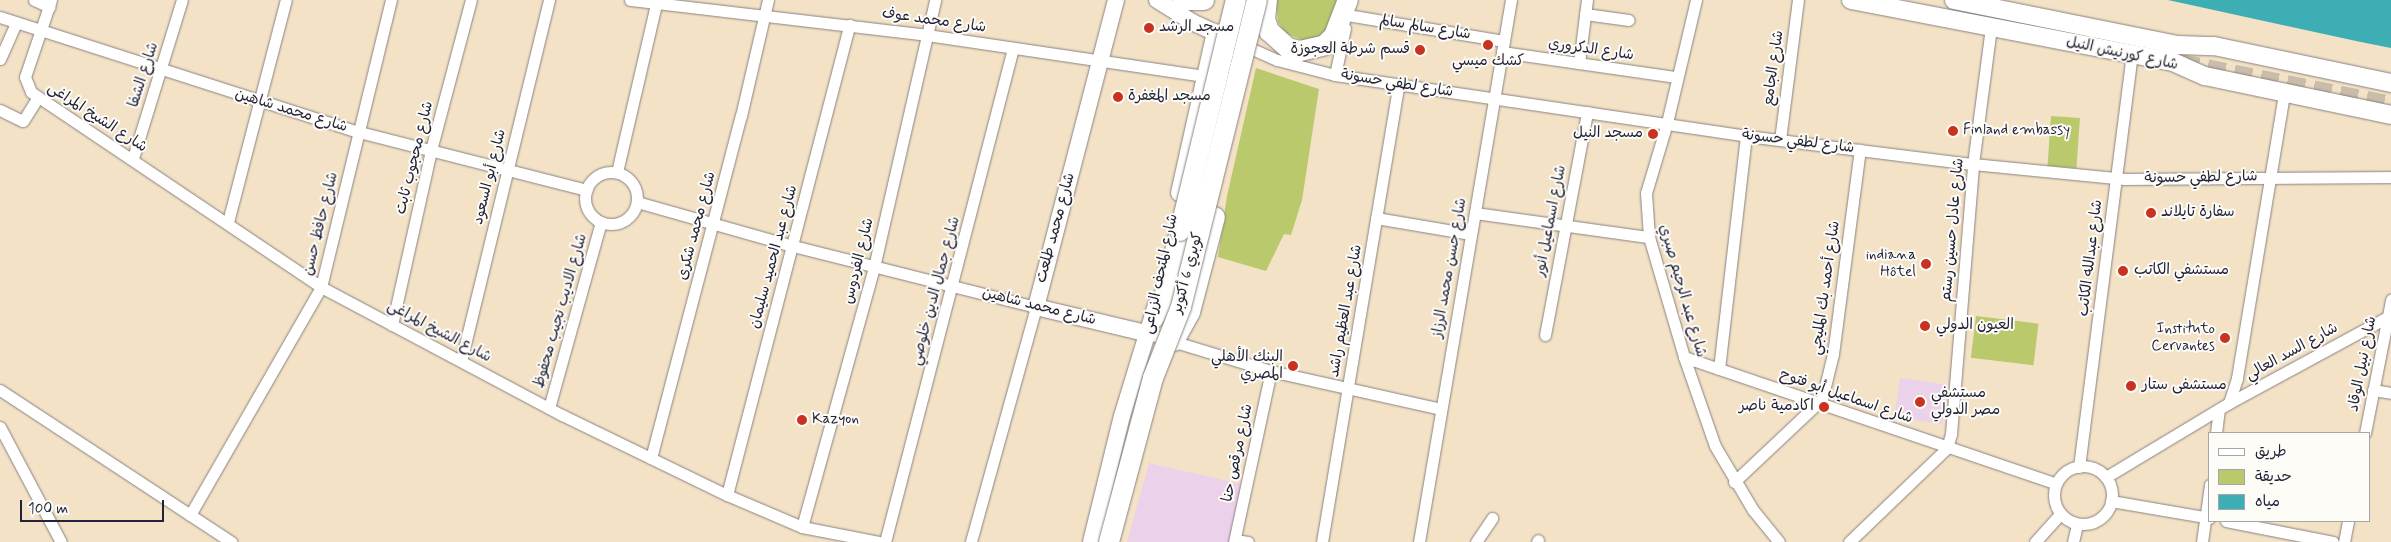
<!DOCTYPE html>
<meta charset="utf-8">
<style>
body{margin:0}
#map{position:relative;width:2391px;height:542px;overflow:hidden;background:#f3e2c6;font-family:Mynerve,"Playpen Sans Arabic",sans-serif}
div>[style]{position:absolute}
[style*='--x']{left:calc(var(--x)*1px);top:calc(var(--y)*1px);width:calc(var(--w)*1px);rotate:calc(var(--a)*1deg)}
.built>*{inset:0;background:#ecd1ea;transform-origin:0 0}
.green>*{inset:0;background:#bac96b;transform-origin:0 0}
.water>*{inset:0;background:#3daeb4}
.primary-tunnel>*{height:18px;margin-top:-9px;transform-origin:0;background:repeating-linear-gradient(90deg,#c9bcaa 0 18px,transparent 0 27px)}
.roads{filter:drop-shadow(0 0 1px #8a8280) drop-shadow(0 0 1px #8a8280)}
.street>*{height:11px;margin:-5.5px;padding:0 5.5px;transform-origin:5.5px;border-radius:5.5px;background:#fff}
.street>.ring{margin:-5.5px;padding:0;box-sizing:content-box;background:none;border:11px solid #fff;border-radius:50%}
.secondary>*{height:16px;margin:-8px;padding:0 8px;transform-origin:8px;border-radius:8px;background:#fff}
.primary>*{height:18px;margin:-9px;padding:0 9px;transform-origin:9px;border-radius:9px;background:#fff}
.highway>*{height:20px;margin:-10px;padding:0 10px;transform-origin:10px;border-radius:10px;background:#fff}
.bridges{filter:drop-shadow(0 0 1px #8a8280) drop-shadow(0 0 1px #8a8280)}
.highway-bridge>*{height:20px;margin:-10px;padding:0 10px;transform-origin:10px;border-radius:10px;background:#fff}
.dots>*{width:14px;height:14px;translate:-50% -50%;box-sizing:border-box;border:2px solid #fdfcf7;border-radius:50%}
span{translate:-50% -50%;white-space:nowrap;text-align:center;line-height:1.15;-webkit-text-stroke:4px #fdfcf7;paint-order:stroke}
.street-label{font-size:15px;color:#22223b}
.poi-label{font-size:15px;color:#22223b}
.left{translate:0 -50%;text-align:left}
.right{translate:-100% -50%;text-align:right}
.legend{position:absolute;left:2208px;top:432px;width:162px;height:90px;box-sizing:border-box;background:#fdfcf7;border:1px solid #a5a5ac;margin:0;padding:6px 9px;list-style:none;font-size:15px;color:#22223b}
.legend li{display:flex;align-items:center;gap:10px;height:25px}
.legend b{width:25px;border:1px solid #a5a5ac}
.scale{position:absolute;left:20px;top:500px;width:144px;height:22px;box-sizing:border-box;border:2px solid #22223b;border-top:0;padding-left:6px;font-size:15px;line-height:18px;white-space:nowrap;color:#22223b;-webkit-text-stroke:4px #fdfcf7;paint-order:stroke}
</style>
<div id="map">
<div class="built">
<div style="left:1900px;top:378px;width:48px;height:40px;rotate:8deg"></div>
<div style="clip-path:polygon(1149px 463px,1241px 484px,1229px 542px,1127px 542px)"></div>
</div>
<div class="green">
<div style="clip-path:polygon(1276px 0,1338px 0,1328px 28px,1319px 37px,1305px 41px,1285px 33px,1278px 22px)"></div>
<div style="clip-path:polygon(1256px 68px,1319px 89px,1302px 200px,1291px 235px,1284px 234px,1266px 271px,1218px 257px,1227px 196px)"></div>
<div style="left:2051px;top:116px;width:29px;height:50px;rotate:4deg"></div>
<div style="left:1976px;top:316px;width:63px;height:42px;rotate:7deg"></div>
</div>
<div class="water">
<div style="clip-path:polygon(2168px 0,2391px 0,2391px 48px,2356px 41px)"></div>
</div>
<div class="primary-tunnel">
<div style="--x:2181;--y:63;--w:214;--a:11.3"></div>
</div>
<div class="roads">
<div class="street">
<div style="--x:34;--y:0;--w:17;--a:24"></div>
<div style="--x:51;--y:0;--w:81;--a:108.7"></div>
<div style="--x:25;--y:77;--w:16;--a:68"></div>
<div style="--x:31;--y:92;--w:349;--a:33.9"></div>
<div style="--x:321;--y:287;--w:273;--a:28"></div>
<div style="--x:562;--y:415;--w:183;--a:25.9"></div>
<div style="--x:727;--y:495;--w:82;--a:23.1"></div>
<div style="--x:802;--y:527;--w:78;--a:11"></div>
<div style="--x:630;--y:0;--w:299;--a:6.7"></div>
<div style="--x:927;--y:35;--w:282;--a:8.4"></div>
<div style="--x:1696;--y:0;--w:126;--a:103.3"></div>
<div style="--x:1667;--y:123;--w:73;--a:106.7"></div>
<div style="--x:1646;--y:193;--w:44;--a:86.1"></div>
<div style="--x:1649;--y:237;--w:125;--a:73.7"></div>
<div style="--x:1684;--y:357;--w:94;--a:70.8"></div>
<div style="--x:1715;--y:446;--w:74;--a:59.3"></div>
<div style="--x:1753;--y:510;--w:41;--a:50.9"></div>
<div style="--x:1585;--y:14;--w:44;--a:7.8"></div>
<div style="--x:1347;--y:15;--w:159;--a:9.4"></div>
<div style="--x:0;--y:17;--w:377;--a:17.8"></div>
<div style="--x:359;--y:132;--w:235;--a:14.3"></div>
<div style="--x:1250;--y:48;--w:30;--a:24"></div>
<div style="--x:1277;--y:60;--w:60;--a:14.5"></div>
<div style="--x:1335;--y:75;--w:425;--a:8.4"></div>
<div style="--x:1755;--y:137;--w:220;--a:7.1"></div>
<div style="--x:1973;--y:164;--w:153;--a:5.6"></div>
<div style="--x:2125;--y:179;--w:266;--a:-0.4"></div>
<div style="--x:1502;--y:52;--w:176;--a:8.2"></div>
<div style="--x:0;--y:59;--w:39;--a:-66"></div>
<div style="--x:1579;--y:63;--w:64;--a:-82.8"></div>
<div style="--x:1335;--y:75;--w:48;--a:-78"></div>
<div style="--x:0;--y:110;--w:25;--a:26"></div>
<div style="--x:23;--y:121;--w:28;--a:-58"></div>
<div style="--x:1780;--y:140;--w:141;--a:-82.7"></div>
<div style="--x:133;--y:158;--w:165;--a:-72.8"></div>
<div style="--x:617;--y:172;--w:177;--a:-76.9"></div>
<div class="ring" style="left:585px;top:172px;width:41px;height:41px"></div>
<div style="--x:637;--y:202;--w:162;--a:15.8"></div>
<div style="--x:793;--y:246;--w:251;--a:14.1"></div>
<div style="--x:1036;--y:307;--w:244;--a:105.5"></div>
<div style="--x:1475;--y:213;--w:176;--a:7.9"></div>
<div style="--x:1376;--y:218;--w:96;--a:9.6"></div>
<div style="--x:228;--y:222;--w:229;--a:-75.4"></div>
<div style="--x:392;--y:325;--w:179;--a:-77.4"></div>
<div style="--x:431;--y:150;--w:155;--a:-75.1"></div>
<div style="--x:1149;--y:334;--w:127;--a:16.9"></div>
<div style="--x:1271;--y:371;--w:174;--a:12.6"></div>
<div style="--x:1545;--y:335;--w:227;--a:-79.3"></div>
<div style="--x:1684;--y:357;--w:393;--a:18.8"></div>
<div style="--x:461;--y:361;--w:372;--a:-76.3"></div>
<div style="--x:1719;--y:369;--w:236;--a:-83.4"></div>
<div style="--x:0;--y:390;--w:277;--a:33.3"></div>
<div style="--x:2373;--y:390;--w:18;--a:9"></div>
<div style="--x:2229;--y:403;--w:26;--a:-72"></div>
<div style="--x:2237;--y:378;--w:289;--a:-80.6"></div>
<div style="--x:549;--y:408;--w:193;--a:-74.4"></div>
<div style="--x:0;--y:427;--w:130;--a:62.1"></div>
<div style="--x:2216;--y:433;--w:24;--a:-83"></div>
<div style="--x:2365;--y:433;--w:136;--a:-78.9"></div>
<div style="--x:651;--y:458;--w:354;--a:-75.3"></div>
<div style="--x:741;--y:116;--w:119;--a:-76.9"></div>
<div class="ring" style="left:2054px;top:466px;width:47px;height:47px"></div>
<div style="--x:2079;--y:467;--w:416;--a:-82.7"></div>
<div style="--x:2106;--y:477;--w:144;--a:-31"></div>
<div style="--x:2229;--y:403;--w:184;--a:-28.5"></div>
<div style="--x:1734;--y:482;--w:121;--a:-43.3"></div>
<div style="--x:1822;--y:399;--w:46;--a:-76.3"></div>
<div style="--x:1833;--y:354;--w:206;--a:-82.5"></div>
<div style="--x:727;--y:495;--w:486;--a:-75.4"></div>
<div style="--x:2111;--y:501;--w:100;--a:9.7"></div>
<div style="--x:190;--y:515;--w:263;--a:-60.1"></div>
<div style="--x:321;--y:287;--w:295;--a:-76.3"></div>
<div style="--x:2226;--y:521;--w:109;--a:11.1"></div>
<div style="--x:802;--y:527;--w:270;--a:-74.5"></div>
<div style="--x:874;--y:267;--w:274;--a:-77.1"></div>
<div style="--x:1235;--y:540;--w:13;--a:9"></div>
<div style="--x:885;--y:542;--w:510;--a:-75.47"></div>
<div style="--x:1234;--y:542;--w:175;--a:-77.8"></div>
<div style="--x:1322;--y:542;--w:464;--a:-80.5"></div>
<div style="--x:1419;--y:542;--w:550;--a:-80.37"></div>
<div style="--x:1476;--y:542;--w:29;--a:-56"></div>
<div style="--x:1537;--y:542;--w:2;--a:-63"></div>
<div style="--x:1849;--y:542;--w:136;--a:-43.8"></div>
<div style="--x:1947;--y:448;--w:15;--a:-74"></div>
<div style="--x:1951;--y:434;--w:271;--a:-85.3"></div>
<div style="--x:1973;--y:164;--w:137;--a:-82.5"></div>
<div style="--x:2035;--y:542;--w:38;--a:-48"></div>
<div style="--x:2073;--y:542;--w:18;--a:-77"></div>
<div style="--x:2202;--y:542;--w:58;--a:-82"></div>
<div style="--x:2344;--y:542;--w:21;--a:-79"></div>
</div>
<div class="secondary">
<div style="--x:1116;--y:0;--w:317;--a:104.6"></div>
<div style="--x:1036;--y:307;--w:116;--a:13.4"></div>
<div style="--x:1157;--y:0;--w:44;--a:31.9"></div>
<div style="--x:1194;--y:23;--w:46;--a:24.3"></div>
<div style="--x:1179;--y:193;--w:165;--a:-77.4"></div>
<div style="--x:1091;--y:542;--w:130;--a:-76.2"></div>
<div style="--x:1122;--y:416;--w:116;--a:-73"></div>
</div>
<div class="primary">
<div style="--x:1851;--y:0;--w:328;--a:10.9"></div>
<div style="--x:2173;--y:62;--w:35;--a:24"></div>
<div style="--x:2205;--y:76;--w:190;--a:11.8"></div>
<div style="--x:1954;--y:0;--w:228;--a:11.4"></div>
<div style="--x:2178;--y:45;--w:36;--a:2"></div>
<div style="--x:2214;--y:46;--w:181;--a:11.8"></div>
</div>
<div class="highway">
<div style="--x:1183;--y:0;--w:21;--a:0"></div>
<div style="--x:1267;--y:0;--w:19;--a:96"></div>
<div style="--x:1265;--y:19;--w:13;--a:72"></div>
<div style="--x:1269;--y:31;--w:25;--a:42"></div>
<div style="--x:1288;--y:48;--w:12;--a:14"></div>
<div style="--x:1300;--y:51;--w:26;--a:-13"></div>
<div style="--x:1325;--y:45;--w:13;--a:-45"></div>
<div style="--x:1334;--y:36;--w:39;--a:-69"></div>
<div style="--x:1154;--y:318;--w:22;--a:-63"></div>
<div style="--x:1164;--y:298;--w:69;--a:-76.6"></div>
<div style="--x:1174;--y:341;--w:33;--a:-61"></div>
<div style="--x:1190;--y:312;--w:98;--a:-75.3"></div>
</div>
</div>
<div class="bridges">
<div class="highway-bridge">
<div style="--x:1180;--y:231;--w:238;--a:-76.4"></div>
<div style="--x:1109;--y:542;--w:170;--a:-75"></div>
<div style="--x:1153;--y:378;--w:76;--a:-68.5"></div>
<div style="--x:1181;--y:307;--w:316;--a:-76.1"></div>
</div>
</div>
<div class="dots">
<div style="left:1149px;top:28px;background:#c8321e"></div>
<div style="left:1488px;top:45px;background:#c8321e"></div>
<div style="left:1420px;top:50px;background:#c8321e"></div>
<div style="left:1118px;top:97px;background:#c8321e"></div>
<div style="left:1953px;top:131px;background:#c8321e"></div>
<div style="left:1653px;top:134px;background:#c8321e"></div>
<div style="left:2151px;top:213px;background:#c8321e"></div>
<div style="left:1926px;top:264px;background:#c8321e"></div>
<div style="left:2123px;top:271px;background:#c8321e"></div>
<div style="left:1925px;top:326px;background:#c8321e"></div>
<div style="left:2225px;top:338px;background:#c8321e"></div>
<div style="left:1293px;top:366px;background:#c8321e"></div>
<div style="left:2131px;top:386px;background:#c8321e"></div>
<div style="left:1920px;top:402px;background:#c8321e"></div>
<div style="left:1824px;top:407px;background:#c8321e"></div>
<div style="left:802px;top:420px;background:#c8321e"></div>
</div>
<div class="street-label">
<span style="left:934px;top:21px;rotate:8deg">شارع محمد عوف</span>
<span style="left:1425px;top:28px;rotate:9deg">شارع سالم سالم</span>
<span style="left:1591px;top:50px;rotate:8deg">شارع الدكروري</span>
<span style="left:2122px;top:54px;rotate:12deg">شارع كورنيش النيل</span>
<span style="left:1774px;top:68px;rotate:-82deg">شارع الجامع</span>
<span style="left:144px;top:75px;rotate:-72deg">شارع الشفا</span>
<span style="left:1397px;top:84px;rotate:9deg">شارع لطفي حسونة</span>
<span style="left:291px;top:111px;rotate:17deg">شارع محمد شاهين</span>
<span style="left:97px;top:118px;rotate:33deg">شارع الشيخ المراغى</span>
<span style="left:1798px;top:142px;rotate:7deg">شارع لطفي حسونة</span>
<span style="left:415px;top:158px;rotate:-76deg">شارع محجوب ثابت</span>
<span style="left:490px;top:177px;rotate:-76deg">شارع أبو السعود</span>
<span style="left:2201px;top:178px;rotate:-1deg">شارع لطفي حسونة</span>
<span style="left:1551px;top:221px;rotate:-79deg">شارع اسماعيل أنور</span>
<span style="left:321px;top:224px;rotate:-76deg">شارع حافظ حسن</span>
<span style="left:697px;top:226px;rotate:-75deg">شارع محمد شكرى</span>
<span style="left:1056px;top:228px;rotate:-75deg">شارع محمد طلعت</span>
<span style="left:1953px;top:230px;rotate:-85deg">شارع عادل حسين رستم</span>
<span style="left:774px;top:257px;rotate:-75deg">شارع عبد الحميد سليمان</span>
<span style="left:2091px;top:258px;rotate:-83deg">شارع عبدالله الكاتب</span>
<span style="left:859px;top:261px;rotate:-76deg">شارع الفردوس</span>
<span style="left:1450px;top:268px;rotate:-80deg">شارع حسن محمد الرزاز</span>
<span style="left:1188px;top:273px;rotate:-75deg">كوبري 6 أكتوبر</span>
<span style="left:1161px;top:274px;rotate:-78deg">شارع المتحف الزراعى</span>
<span style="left:1826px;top:288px;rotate:-82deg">شارع أحمد بك المليجي</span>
<span style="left:936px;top:291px;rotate:-75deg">شارع جمال الدين خلوصي</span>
<span style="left:1682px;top:291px;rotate:74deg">شارع عبد الرحيم صبري</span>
<span style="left:1039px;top:307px;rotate:14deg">شارع محمد شاهين</span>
<span style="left:561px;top:311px;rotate:-74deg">شارع الاديب نجيب محفوظ</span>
<span style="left:1346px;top:311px;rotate:-80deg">شارع عبد العظيم راشد</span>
<span style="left:439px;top:332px;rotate:28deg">شارع الشيخ المراغى</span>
<span style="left:2292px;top:352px;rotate:-29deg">شارع السد العالي</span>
<span style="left:2363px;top:364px;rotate:-79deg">شارع نبيل الوقاد</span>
<span style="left:1846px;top:397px;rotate:19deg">شارع اسماعيل أبو فتوح</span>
<span style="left:1238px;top:453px;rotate:-78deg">شارع مرقص حنا</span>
</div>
<div class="poi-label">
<span class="left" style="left:1159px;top:28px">مسجد الرشد</span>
<span class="right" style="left:1410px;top:50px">قسم شرطة العجوزة</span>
<span style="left:1488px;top:62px">كشك ميسي</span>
<span class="left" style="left:1128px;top:97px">مسجد المغفرة</span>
<span class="left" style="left:1963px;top:131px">Finland embassy</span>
<span class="right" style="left:1643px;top:134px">مسجد النيل</span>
<span class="left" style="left:2161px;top:213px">سفارة تايلاند</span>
<span class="right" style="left:1916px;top:264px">indiana<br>Hôtel</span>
<span class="left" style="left:2134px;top:271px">مستشفي الكاتب</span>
<span class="left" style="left:1936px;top:326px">العيون الدولي</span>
<span class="right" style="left:2215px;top:338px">Instituto<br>Cervantes</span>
<span class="right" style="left:1283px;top:366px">البنك الأهلي<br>المصري</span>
<span class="left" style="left:2142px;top:386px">مستشفى ستار</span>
<span class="left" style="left:1931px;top:402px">مستشفي<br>مصر الدولي</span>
<span class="right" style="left:1814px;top:407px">اكادمية ناصر</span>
<span class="left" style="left:812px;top:420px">Kazyon</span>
</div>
<ul class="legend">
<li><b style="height:6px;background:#fff"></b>طريق</li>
<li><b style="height:14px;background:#bac96b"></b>حديقة</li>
<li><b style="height:14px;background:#3daeb4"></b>مياه</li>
</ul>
<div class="scale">100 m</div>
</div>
